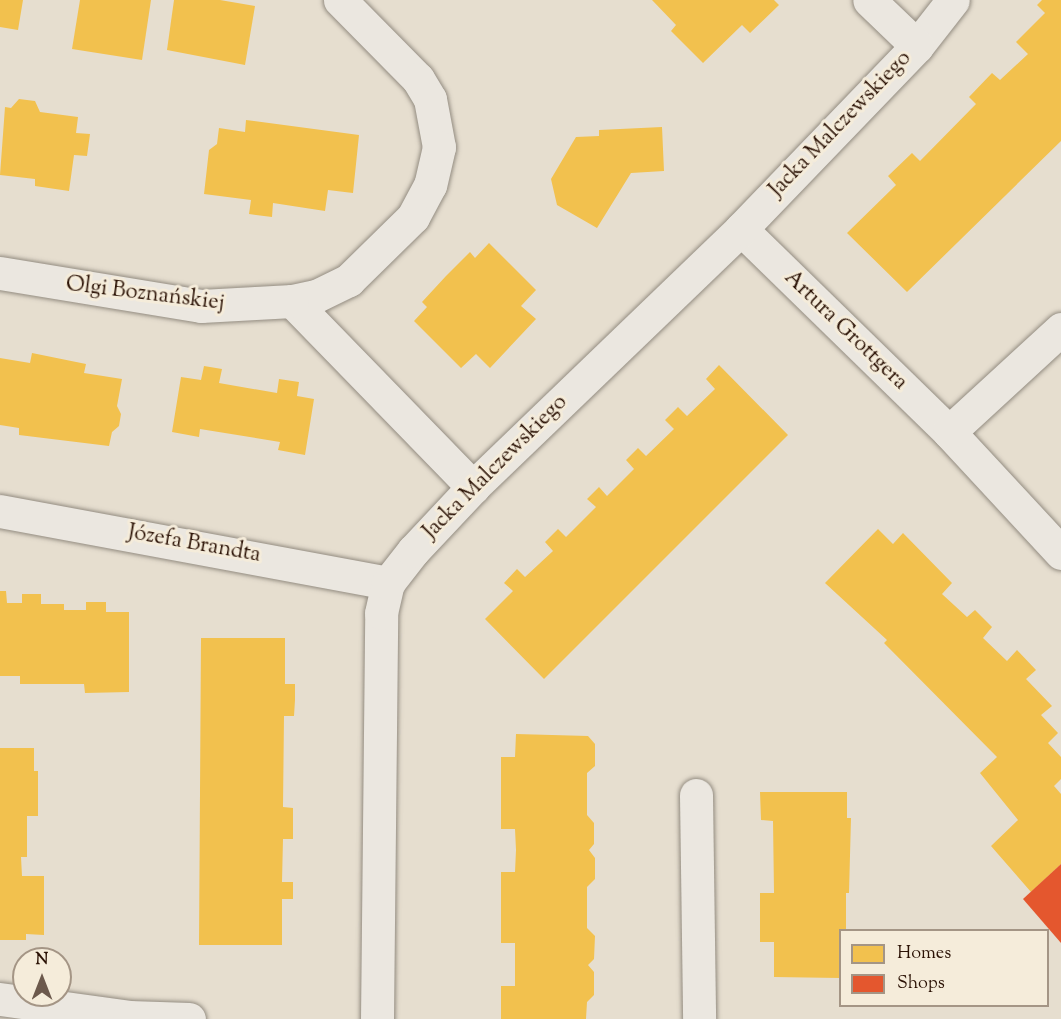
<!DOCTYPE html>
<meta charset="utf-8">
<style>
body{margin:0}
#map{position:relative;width:1061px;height:1019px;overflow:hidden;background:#e6decf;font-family:"Sorts Mill Goudy",serif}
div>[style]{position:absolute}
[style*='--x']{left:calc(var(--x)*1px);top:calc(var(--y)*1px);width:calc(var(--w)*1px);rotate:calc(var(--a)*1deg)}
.homes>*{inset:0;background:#f2c14e}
.shops>*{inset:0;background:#e4572e}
.roads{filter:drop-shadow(0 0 2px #938c81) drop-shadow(0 0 2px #938c81)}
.minor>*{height:33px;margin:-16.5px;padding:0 16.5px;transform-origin:16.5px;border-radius:16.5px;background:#ebe7e0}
span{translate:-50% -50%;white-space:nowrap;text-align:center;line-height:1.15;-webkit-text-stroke:6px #f5ecda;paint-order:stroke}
.street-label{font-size:22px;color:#2b1205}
.legend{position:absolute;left:839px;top:929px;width:210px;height:78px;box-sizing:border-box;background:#f5ecda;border:2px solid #a49585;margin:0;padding:8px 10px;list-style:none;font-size:18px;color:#2b1205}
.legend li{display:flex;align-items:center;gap:12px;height:30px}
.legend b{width:30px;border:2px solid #a49585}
.north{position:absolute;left:12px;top:947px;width:60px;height:60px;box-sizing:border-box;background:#f5ecda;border:2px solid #a49585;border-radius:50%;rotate:0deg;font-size:16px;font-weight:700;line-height:24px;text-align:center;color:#2b1205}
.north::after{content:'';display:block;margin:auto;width:21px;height:27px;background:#6c594c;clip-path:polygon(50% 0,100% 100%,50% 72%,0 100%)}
</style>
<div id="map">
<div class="homes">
<div style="clip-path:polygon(0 0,23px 0,18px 30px,0 27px)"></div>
<div style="clip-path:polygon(80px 0,151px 0,142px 60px,72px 49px)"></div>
<div style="clip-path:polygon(174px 0,220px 0,255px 6px,245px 65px,167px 50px)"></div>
<div style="clip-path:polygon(652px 0,774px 0,779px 5px,750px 33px,742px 25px,703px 63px,671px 31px,676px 25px)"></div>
<div style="clip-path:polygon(1042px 0,1061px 0,1061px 141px,907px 292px,847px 233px,896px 185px,888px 176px,912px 153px,920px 161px,976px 104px,969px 97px,992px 73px,1000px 80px,1028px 54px,1016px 42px,1045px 13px,1037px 5px)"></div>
<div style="clip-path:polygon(19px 99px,35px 101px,40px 112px,78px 117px,76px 133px,90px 134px,87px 156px,74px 155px,69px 191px,35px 186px,35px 179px,0 175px,5px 107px,11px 108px)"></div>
<div style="clip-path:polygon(246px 120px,359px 135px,353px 193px,328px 190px,325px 211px,273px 203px,272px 217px,249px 214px,251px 200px,204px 194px,209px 150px,217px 144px,219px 128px,245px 132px)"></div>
<div style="clip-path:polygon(662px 127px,664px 171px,631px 173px,597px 228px,557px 205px,551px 179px,576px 137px,599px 136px,599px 130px)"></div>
<div style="clip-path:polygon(489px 243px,536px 290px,521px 306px,536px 319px,490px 368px,476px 354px,461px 368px,414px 321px,427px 307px,422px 302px,446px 276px,470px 252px,475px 258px)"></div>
<div style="clip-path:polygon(32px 353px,86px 364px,84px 373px,122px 379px,117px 406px,121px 414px,119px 426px,112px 432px,109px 446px,19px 435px,19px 428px,0 425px,0 358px,30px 363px)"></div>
<div style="clip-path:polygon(719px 365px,788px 435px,544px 679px,485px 619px,513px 591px,504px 583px,517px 569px,525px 577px,553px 551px,545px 542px,558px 529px,566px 537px,596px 507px,587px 499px,599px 487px,607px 496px,634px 469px,626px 460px,638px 448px,646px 456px,674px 429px,665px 420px,678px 407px,687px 416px,715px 389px,706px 379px)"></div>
<div style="clip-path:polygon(204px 366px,222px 369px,219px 383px,277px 393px,279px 379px,299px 382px,297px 396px,314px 399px,305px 455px,278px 450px,280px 442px,200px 429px,199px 437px,172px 432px,181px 377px,201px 380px)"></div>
<div style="clip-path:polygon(878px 529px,893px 544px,903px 533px,952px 583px,942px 594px,967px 617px,975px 610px,992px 627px,983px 638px,1007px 661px,1017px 650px,1036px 670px,1026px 679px,1052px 706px,1041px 715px,1058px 733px,1048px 743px,1061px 757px,1061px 779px,1054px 786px,1061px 794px,1061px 864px,1031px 892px,991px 846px,1018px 820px,980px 773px,997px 757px,884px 643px,887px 640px,825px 583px)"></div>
<div style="clip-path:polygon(0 591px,6px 591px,7px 603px,22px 603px,22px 594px,41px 594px,41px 604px,64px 604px,64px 610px,86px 610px,86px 602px,106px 602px,106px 612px,129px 612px,129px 692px,85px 693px,84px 684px,20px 684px,20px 676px,0 676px)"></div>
<div style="clip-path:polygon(201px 638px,285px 638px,285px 684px,295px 684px,295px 700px,294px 716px,284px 716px,283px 807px,293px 808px,293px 839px,283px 839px,282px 882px,293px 882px,293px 899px,282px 899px,282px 945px,199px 945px)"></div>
<div style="clip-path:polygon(516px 734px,588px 736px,595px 744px,595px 766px,587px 773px,587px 815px,594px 823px,594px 844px,589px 850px,595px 858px,595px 879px,587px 887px,587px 928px,595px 936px,594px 959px,588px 965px,594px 972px,594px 995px,587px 1002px,586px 1019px,501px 1019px,501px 986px,515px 986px,515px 943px,501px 943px,501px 872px,515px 872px,516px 850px,515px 829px,501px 829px,501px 757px,515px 757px)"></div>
<div style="clip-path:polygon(0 748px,34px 748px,34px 771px,38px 771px,38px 816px,27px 816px,27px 857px,21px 857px,22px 876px,44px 876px,44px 935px,26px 934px,26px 940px,0 940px)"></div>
<div style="clip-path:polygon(760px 792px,847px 792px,847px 818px,851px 818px,849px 893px,846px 893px,846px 930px,840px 930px,840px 978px,774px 977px,774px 942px,760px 942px,760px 893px,774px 893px,773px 821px,761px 820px)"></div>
</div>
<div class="shops">
<div style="clip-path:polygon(1061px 864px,1061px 943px,1023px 899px)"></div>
</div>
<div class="roads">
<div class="minor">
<div style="--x:340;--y:0;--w:111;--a:45.4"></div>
<div style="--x:418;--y:79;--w:23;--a:59"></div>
<div style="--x:430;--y:99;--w:49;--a:79.4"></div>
<div style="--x:439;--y:147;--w:39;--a:103"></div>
<div style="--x:430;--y:185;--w:36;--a:118"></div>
<div style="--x:413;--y:217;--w:90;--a:135.5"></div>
<div style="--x:349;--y:280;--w:37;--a:154"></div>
<div style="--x:316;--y:296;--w:25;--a:168"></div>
<div style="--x:292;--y:301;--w:260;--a:45.8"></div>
<div style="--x:917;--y:46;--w:58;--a:-52"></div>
<div style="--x:741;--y:229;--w:291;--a:44.3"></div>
<div style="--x:949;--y:432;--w:165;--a:47.2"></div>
<div style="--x:0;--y:273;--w:204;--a:9.3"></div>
<div style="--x:201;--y:306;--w:91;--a:-3.1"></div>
<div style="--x:949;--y:432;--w:152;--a:-42.6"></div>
<div style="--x:0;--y:511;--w:395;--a:10.5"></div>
<div style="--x:696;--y:795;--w:224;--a:89.2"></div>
<div style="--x:0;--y:999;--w:130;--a:7.9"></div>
<div style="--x:129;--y:1017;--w:60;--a:1.9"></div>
<div style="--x:377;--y:1019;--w:406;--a:-89.4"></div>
<div style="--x:381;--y:613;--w:31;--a:-77"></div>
<div style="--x:388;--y:583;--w:41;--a:-52"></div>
<div style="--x:413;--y:551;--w:88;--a:-46.8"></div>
<div style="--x:473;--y:487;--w:372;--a:-43.9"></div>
<div style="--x:741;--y:229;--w:254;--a:-46.1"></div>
<div style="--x:917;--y:46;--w:66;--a:-136.2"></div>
</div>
</div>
<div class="street-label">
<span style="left:841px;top:125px;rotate:-46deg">Jacka Malczewskiego</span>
<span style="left:145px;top:295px;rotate:7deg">Olgi Boznańskiej</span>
<span style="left:845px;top:331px;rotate:44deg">Artura Grottgera</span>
<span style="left:496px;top:468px;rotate:-45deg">Jacka Malczewskiego</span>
<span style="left:194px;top:545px;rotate:10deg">Józefa Brandta</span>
</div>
<ul class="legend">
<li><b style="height:16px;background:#f2c14e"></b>Homes</li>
<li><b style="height:16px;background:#e4572e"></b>Shops</li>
</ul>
<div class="north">N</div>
</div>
